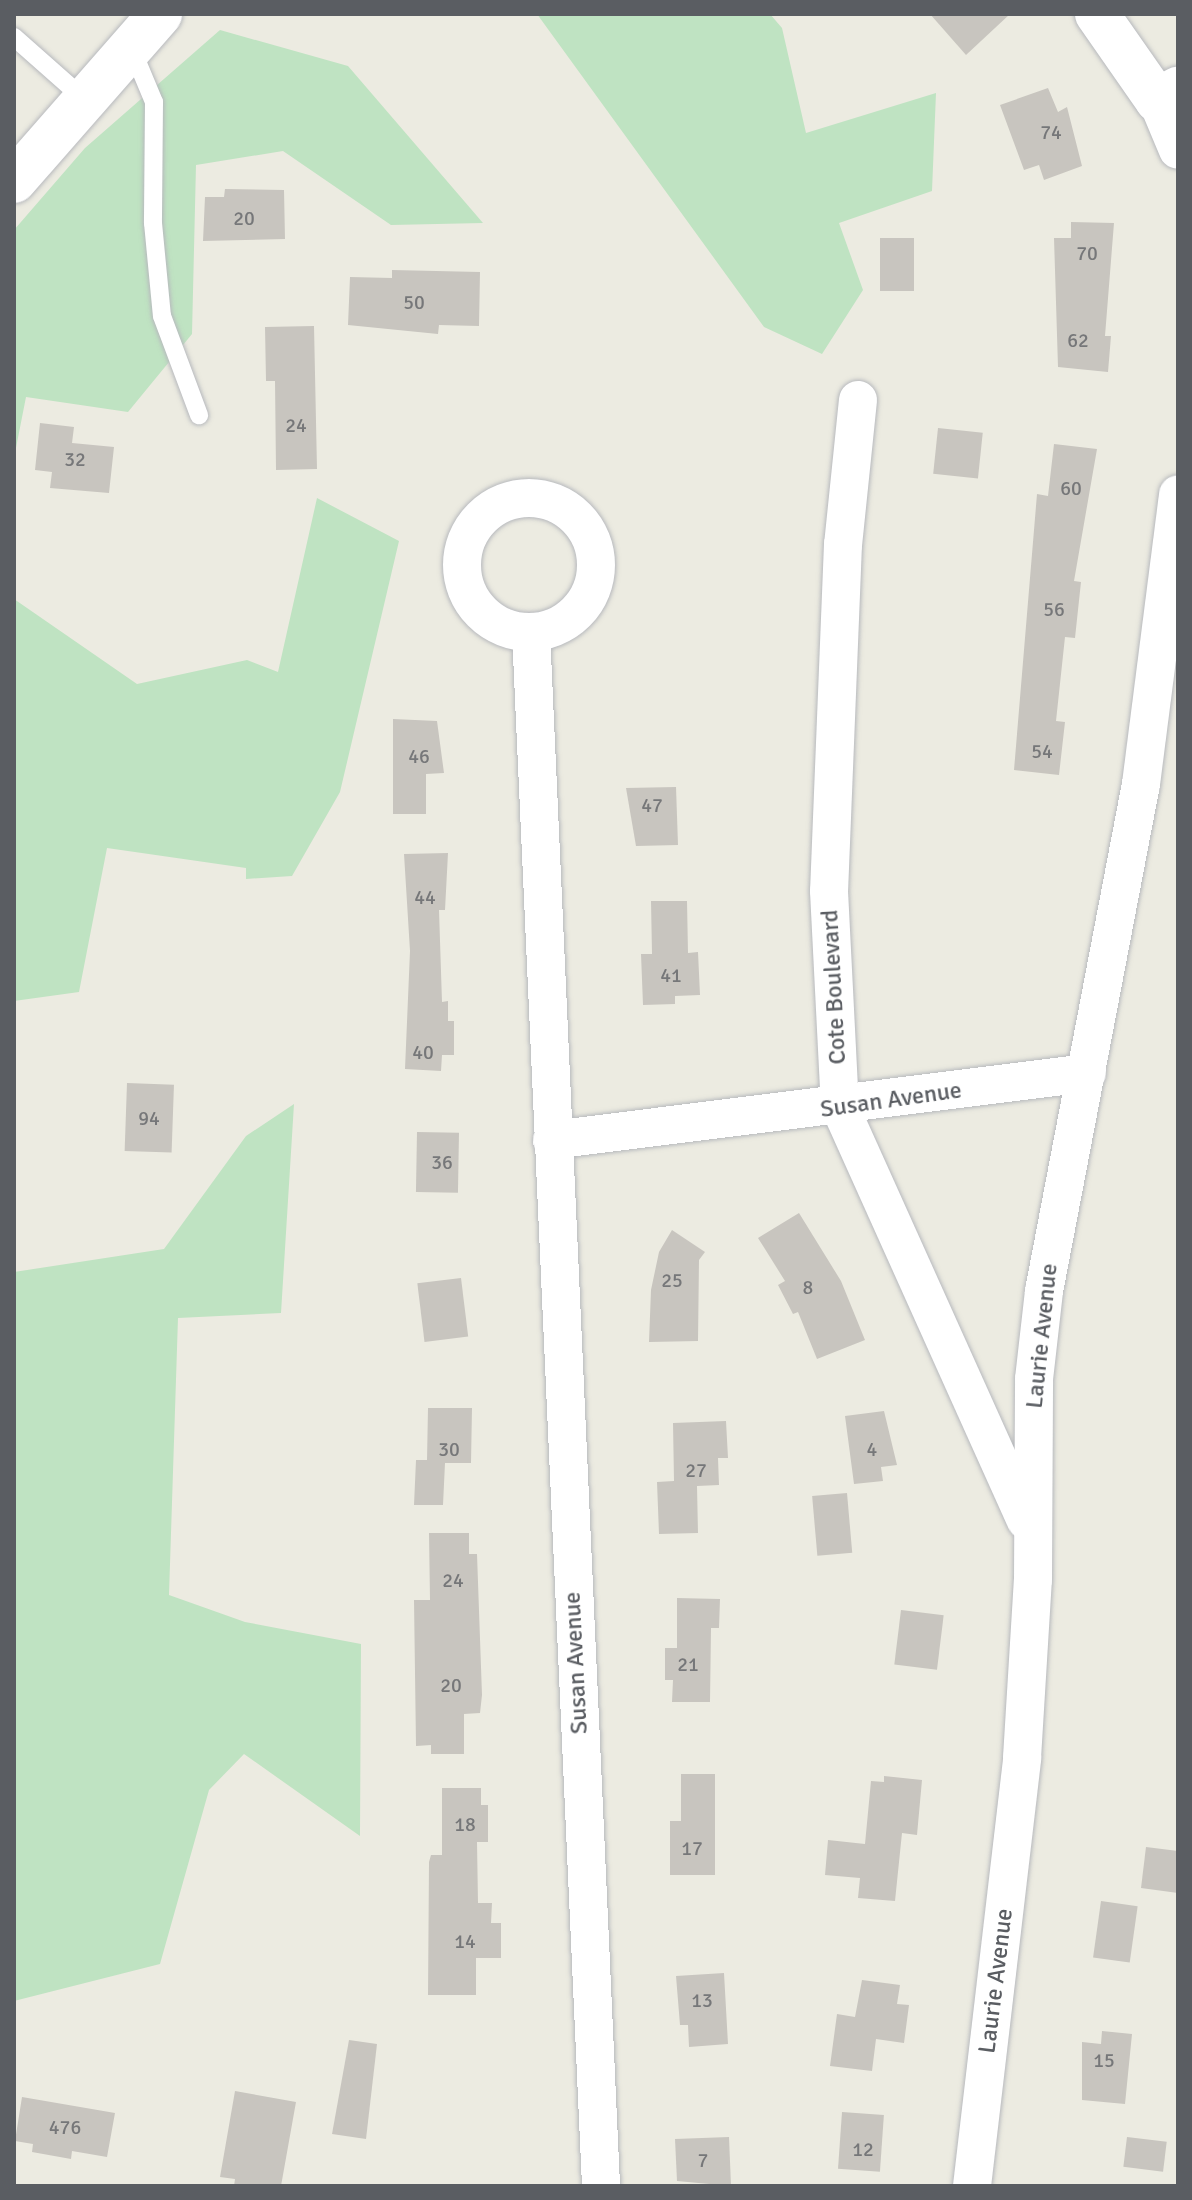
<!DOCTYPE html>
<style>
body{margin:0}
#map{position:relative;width:1192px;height:2200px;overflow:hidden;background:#ecebe1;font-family:Signika,sans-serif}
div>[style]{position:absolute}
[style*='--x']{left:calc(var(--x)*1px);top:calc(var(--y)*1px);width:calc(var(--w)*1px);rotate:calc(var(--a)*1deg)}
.green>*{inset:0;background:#bfe3c2}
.building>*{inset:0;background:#c8c5bf;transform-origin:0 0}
.roads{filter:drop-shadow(0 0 2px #b7b9bd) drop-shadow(0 0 2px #b7b9bd)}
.lane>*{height:18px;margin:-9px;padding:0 9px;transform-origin:9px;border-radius:9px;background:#fff}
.street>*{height:38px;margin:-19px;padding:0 19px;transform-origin:19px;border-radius:19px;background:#fff}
.street>.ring{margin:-19px;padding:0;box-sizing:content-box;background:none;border:38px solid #fff;border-radius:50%}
.secondary>*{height:44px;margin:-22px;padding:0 22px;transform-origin:22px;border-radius:22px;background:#fff}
span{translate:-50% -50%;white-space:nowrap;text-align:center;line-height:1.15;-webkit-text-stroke:8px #fff;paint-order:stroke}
.number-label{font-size:20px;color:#767779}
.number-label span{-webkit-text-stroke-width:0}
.street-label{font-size:24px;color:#5a5d62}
.frame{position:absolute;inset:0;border:16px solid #5a5d62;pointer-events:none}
</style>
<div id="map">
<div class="green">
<div style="clip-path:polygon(537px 14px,770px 14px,782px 28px,806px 133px,936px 93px,932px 191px,839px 223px,863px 290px,822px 354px,764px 327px)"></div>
<div style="clip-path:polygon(220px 30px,348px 66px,483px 223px,391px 225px,283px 151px,196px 165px,192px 334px,128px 412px,26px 397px,14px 458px,14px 230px,85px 148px)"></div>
<div style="clip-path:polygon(317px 498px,399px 541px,340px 792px,292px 876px,246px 879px,246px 868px,107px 848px,79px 992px,14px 1001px,14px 599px,137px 684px,247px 660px,278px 672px)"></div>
<div style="clip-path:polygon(294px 1104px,281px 1313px,178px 1318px,169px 1595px,245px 1622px,361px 1644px,360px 1836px,244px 1754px,209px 1790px,160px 1964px,14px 2001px,14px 1272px,164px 1249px,246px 1136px)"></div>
</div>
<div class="building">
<div style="clip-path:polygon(930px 14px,1010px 14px,966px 55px)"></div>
<div style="clip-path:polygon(1048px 88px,1058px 112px,1067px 107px,1082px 166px,1044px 180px,1039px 165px,1024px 170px,1000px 105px)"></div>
<div style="clip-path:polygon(225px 189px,284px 190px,285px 239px,203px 241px,205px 197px,224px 197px)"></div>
<div style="clip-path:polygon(1071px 222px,1114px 223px,1105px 336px,1111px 336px,1108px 372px,1058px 367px,1054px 238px,1071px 238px)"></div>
<div style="left:880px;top:238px;width:34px;height:53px"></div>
<div style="clip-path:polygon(392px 270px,480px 272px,479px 326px,439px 325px,438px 334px,348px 325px,350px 277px,392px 278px)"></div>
<div style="clip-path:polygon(314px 326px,317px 469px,276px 470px,275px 381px,266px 381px,265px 327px)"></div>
<div style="clip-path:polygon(40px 423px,74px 427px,72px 443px,114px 447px,109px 493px,50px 488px,52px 472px,35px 470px)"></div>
<div style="left:938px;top:428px;width:45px;height:46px;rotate:6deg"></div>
<div style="clip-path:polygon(1054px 444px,1097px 449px,1074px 581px,1081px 582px,1075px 638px,1065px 637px,1056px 721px,1065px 722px,1059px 775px,1014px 770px,1037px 494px,1048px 496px)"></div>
<div style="clip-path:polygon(393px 719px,437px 721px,444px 773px,426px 774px,426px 814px,393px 814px)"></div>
<div style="clip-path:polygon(676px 787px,678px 845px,636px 846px,626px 788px)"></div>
<div style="clip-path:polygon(448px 853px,445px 910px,439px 910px,442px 1002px,448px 1001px,448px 1021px,454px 1021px,454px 1055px,442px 1055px,441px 1071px,405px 1069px,410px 951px,404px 854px)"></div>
<div style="clip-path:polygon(651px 901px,687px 901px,688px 953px,698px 952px,700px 995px,675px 996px,675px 1004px,643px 1005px,641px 954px,652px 954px)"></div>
<div style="left:127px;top:1083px;width:47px;height:68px;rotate:2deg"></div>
<div style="left:417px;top:1132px;width:42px;height:60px;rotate:1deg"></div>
<div style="clip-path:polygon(799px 1213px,841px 1281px,865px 1340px,817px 1359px,798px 1312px,793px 1314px,778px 1285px,785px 1281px,758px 1238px)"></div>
<div style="clip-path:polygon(672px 1230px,705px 1252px,699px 1260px,698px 1341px,649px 1342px,651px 1290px,659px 1252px)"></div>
<div style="left:461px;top:1278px;width:59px;height:44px;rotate:83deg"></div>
<div style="clip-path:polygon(428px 1408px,472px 1408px,471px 1463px,445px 1463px,443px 1505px,414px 1505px,416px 1460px,427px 1460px)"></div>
<div style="clip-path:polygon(884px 1411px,897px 1465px,881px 1467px,883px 1481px,854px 1484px,845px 1416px)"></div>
<div style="clip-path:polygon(726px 1421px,728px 1458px,718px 1458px,719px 1485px,697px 1486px,698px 1533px,659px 1534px,657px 1482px,674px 1481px,673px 1423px)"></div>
<div style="left:847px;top:1493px;width:60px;height:35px;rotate:85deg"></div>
<div style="clip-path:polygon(429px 1533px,469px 1533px,469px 1554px,477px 1554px,482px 1695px,480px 1713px,464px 1714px,464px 1754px,431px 1754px,431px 1745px,416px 1746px,414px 1600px,430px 1600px)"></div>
<div style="clip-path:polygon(677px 1598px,720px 1599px,719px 1628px,711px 1628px,710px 1702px,672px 1702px,673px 1680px,665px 1680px,665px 1648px,677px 1648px)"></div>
<div style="left:901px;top:1610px;width:43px;height:55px;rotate:7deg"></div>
<div style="clip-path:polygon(681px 1774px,715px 1774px,715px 1875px,670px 1875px,670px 1821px,681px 1821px)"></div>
<div style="clip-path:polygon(884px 1776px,922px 1780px,917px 1835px,902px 1833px,895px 1901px,858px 1898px,860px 1878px,825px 1875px,828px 1840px,865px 1844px,871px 1781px,884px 1782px)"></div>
<div style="clip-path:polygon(442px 1788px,481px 1788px,481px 1805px,488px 1805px,488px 1842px,477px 1842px,478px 1903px,492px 1903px,491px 1923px,501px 1923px,501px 1958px,476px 1958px,476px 1995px,428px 1995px,429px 1862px,431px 1855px,442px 1855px)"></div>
<div style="clip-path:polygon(1146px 1847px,1178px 1851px,1178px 1893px,1141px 1888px)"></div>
<div style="left:1101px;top:1901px;width:37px;height:57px;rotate:8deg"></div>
<div style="clip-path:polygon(724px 1973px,728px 2044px,689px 2047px,688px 2025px,680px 2025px,676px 1976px)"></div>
<div style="clip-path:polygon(862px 1980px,900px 1985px,897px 2004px,909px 2005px,904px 2043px,876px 2039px,872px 2071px,830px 2066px,837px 2014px,855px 2017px)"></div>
<div style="clip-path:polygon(1102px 2031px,1132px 2034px,1125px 2104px,1082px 2100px,1082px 2042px,1101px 2044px)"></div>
<div style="clip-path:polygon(349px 2040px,377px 2044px,366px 2139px,332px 2134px)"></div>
<div style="clip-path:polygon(235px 2091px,296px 2102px,281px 2186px,234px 2186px,235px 2179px,220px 2177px)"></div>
<div style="clip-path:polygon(22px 2097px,115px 2113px,107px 2157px,72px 2151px,71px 2159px,32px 2152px,33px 2144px,15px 2141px)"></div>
<div style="left:842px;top:2112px;width:42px;height:57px;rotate:4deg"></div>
<div style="clip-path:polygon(729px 2137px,731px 2186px,677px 2181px,675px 2139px)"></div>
<div style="left:1127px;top:2137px;width:40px;height:30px;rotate:7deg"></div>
</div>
<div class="roads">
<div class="lane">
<div style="--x:14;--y:37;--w:94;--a:41.5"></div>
<div style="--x:131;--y:47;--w:60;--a:67.3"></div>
<div style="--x:154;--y:102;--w:121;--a:90.5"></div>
<div style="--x:153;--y:223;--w:93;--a:84.5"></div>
<div style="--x:162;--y:316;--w:106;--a:69.5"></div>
</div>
<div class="street">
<div style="--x:1157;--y:100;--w:54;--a:67.2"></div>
<div style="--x:858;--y:400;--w:145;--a:95.9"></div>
<div style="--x:843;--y:544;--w:347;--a:92.3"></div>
<div style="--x:829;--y:891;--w:216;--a:87.1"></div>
<div style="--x:840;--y:1107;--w:453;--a:65.8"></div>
<div class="ring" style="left:462px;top:498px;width:96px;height:96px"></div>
<div style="--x:531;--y:632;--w:1556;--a:87.42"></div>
<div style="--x:552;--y:1140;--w:539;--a:-7.14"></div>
<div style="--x:972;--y:2186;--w:431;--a:-83.3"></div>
<div style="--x:1022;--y:1758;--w:178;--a:-86.5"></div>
<div style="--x:1033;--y:1580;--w:201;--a:-89.7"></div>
<div style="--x:1034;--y:1379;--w:89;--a:-83.5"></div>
<div style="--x:1044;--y:1291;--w:516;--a:-79.17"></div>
<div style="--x:1141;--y:784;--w:292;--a:-82.7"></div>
</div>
<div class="secondary">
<div style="--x:1097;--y:14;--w:105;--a:55.1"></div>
<div style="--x:1157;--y:100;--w:24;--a:-28"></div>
<div style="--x:14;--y:181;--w:222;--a:-48.8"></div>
</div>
</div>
<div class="number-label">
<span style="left:1051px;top:132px">74</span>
<span style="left:244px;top:218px">20</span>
<span style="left:1087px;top:253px">70</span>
<span style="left:414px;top:302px">50</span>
<span style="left:1078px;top:340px">62</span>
<span style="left:296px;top:425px">24</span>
<span style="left:75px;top:459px">32</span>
<span style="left:1071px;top:488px">60</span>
<span style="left:1054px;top:609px">56</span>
<span style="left:1042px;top:751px">54</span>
<span style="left:419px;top:756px">46</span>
<span style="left:652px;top:805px">47</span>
<span style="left:425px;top:897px">44</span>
<span style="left:671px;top:975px">41</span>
<span style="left:423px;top:1052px">40</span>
<span style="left:149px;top:1118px">94</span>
<span style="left:442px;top:1162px">36</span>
<span style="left:672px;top:1280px">25</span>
<span style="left:808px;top:1287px">8</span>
<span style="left:449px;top:1449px">30</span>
<span style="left:872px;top:1449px">4</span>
<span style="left:696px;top:1470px">27</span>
<span style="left:453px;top:1580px">24</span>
<span style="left:688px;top:1664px">21</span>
<span style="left:451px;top:1685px">20</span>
<span style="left:465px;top:1824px">18</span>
<span style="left:692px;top:1848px">17</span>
<span style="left:465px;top:1941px">14</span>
<span style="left:702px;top:2000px">13</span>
<span style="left:1104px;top:2060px">15</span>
<span style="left:65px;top:2127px">476</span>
<span style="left:863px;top:2149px">12</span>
<span style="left:703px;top:2160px">7</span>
</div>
<div class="street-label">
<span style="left:834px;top:987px;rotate:-93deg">Cote Boulevard</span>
<span style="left:891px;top:1100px;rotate:-8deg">Susan Avenue</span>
<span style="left:1042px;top:1336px;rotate:-84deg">Laurie Avenue</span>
<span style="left:576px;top:1663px;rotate:-93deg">Susan Avenue</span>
<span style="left:996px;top:1981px;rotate:-83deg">Laurie Avenue</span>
</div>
<div class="frame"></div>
</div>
